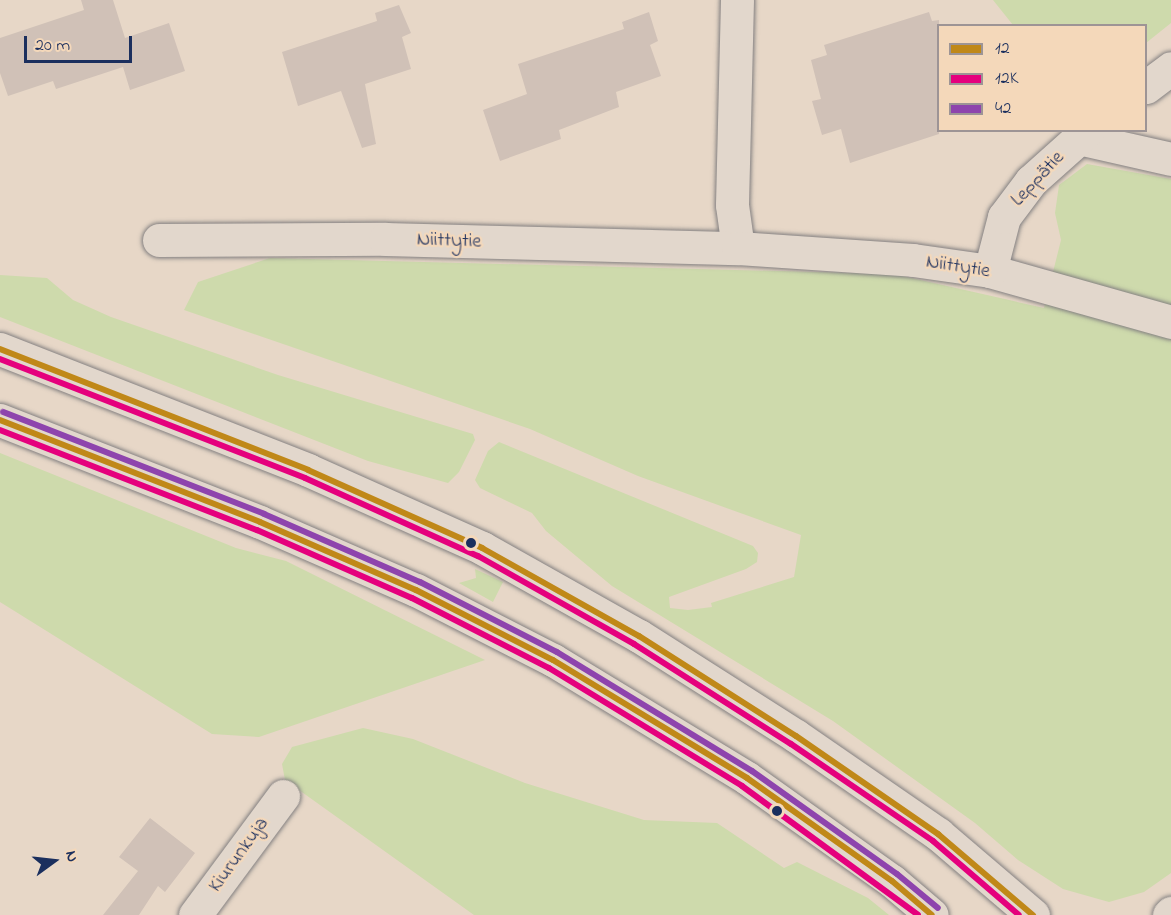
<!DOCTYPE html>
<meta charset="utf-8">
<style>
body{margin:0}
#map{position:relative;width:1171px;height:915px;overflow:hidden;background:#e7d7c7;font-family:"Indie Flower",sans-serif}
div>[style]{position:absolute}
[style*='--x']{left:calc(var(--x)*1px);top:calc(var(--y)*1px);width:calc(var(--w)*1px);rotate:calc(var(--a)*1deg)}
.green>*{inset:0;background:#cedaac}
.building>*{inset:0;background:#d0c1b7}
.roads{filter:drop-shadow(0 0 2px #838081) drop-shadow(0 0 2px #838081)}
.minor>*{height:33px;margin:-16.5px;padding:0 16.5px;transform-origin:16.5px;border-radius:16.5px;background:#e2d7cc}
.major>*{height:33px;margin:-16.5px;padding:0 16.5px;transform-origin:16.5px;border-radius:16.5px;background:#e2d7cc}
.bus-1>*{height:6px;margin:-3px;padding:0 3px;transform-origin:3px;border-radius:3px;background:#c08818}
.bus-2>*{height:6px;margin:-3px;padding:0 3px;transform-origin:3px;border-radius:3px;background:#e5007d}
.bus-3>*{height:6px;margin:-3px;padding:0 3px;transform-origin:3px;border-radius:3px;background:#8e44ad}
.dots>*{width:16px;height:16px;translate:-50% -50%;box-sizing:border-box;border:3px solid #f4d8ba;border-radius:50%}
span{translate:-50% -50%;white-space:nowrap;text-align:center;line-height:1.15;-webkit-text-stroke:4.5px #f4d8ba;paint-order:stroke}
.street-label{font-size:20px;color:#1b2f5e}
.legend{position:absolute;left:937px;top:24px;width:210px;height:108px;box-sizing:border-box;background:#f4d8ba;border:2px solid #9d9495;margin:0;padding:8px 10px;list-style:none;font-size:18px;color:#1b2f5e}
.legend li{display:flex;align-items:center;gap:12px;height:30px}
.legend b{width:30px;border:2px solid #9d9495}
.north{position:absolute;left:24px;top:831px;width:60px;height:60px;-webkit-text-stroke:4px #f4d8ba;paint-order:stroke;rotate:75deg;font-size:16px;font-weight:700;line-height:24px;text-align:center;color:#1b2f5e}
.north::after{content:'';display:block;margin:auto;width:21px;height:27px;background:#1b2f5e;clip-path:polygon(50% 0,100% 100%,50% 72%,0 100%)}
.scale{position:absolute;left:24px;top:36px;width:108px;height:27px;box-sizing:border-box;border:3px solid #1b2f5e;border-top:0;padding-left:8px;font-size:18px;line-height:21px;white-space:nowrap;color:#1b2f5e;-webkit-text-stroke:4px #f4d8ba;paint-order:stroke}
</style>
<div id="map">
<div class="green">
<div style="clip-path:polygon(993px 0,1171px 0,1171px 23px,1146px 43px,1146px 26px,1013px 25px)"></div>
<div style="clip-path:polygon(1087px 164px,1171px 179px,1171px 873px,1144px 892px,1109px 902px,1063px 889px,1018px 860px,975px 823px,833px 721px,612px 586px,546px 531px,532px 513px,480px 488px,475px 480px,488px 451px,499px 442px,753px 546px,758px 553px,757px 562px,746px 569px,669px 597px,670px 608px,688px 610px,712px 607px,711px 603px,794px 577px,801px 535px,638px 476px,530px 429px,184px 310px,198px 282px,270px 258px,894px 274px,1044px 308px,1061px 240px,1055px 213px,1059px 185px)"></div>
<div style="clip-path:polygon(0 275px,47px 278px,73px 300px,111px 317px,278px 375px,473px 434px,475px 440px,459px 472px,448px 483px,368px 461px,0 317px)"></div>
<div style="clip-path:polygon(0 453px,236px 548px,286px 561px,485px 660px,259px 737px,212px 734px,0 602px)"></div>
<div style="clip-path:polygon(475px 569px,503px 582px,493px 602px,459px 583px,476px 578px)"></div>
<div style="clip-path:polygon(363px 728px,413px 739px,525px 783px,644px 820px,717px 823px,784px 868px,797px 862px,868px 898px,889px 915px,474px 915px,285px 780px,282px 764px,292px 747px)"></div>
</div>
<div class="building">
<div style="clip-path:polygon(81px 0,113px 0,125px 38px,169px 23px,185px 71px,130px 90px,123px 67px,56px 89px,53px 81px,8px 96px,0 73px,0 38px,84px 10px)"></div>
<div style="clip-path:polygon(399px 5px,411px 33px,402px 37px,411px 69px,365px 84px,376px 144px,362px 148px,341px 91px,298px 106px,282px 52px,377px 21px,375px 13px)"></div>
<div style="clip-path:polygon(649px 12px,658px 41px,650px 45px,661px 76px,616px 92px,619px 107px,559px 130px,561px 139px,500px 161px,483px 110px,527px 94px,518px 64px,624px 29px,622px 22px)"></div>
<div style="clip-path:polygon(929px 12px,932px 21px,939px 20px,939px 134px,850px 163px,841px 129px,822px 135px,812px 101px,821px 99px,811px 60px,827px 55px,824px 45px)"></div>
<div style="clip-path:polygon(150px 818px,195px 853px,165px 892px,158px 886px,139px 915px,103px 915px,138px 871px,119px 857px)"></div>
</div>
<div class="roads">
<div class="minor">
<div style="--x:737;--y:0;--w:205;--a:91.4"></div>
<div style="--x:732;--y:205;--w:43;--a:82.1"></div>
<div style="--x:1146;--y:87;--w:31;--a:-37"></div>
<div style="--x:1078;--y:138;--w:95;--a:12.7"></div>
<div style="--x:159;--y:240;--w:226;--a:-0.3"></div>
<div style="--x:385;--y:239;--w:353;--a:1.5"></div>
<div style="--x:738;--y:248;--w:175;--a:3.9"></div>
<div style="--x:913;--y:260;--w:78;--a:8.1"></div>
<div style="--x:990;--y:271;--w:188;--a:15.7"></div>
<div style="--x:990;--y:271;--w:56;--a:-75.5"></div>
<div style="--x:1004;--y:217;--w:45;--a:-53.1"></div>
<div style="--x:1031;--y:181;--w:76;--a:-41.8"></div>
<div style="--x:195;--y:915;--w:148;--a:-53.5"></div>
<div style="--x:1169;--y:915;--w:3;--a:-45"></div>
</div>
<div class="major">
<div style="--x:0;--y:349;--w:331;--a:21.4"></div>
<div style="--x:308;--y:470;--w:191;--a:24.1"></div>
<div style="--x:482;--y:548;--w:180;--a:29.3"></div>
<div style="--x:639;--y:636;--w:186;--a:32.5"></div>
<div style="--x:796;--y:736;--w:173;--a:34.6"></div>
<div style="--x:938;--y:834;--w:125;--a:40.5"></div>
<div style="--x:0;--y:420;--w:279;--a:21.4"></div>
<div style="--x:260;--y:522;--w:170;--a:23.6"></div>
<div style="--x:416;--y:590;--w:154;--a:27.1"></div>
<div style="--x:553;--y:660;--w:227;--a:31.3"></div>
<div style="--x:747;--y:778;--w:178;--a:35.4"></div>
<div style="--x:892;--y:881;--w:52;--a:40.4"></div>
</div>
</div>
<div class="bus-1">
<div style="--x:0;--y:349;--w:331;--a:21.4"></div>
<div style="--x:308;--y:470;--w:191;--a:24.1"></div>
<div style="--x:482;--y:548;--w:180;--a:29.3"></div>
<div style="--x:639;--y:636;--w:186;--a:32.5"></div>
<div style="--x:796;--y:736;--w:173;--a:34.6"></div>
<div style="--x:938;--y:834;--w:125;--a:40.5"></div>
<div style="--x:0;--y:420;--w:279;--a:21.4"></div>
<div style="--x:260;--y:522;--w:170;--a:23.6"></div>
<div style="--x:416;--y:590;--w:154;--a:27.1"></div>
<div style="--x:553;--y:660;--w:227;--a:31.3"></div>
<div style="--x:747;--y:778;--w:178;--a:35.4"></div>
<div style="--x:892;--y:881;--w:52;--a:40.4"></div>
</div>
<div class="bus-2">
<div style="--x:0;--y:359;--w:327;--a:21.3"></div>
<div style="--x:305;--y:478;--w:190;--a:24.3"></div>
<div style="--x:478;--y:556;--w:179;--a:29.4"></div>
<div style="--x:634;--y:644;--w:186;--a:32.5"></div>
<div style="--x:791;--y:744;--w:172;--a:34.3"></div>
<div style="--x:933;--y:841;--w:113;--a:40.7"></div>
<div style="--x:0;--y:430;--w:276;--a:21.3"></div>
<div style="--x:257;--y:530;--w:169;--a:23.7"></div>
<div style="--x:412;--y:598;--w:154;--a:27.1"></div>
<div style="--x:549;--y:668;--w:226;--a:31.4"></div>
<div style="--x:742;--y:786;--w:218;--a:36.2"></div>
</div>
<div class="bus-3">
<div style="--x:3;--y:412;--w:280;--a:21.3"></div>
<div style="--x:264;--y:514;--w:170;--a:23.6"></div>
<div style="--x:420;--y:582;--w:154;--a:27.1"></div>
<div style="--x:557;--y:652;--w:228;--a:31.4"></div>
<div style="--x:752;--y:771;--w:178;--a:35.4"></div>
<div style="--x:897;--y:874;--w:53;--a:39.7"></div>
</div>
<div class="dots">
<div style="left:471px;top:543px;background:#1b2f5e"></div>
<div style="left:777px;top:811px;background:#1b2f5e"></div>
</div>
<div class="street-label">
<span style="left:1038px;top:179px;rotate:-47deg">Leppätie</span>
<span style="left:449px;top:241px;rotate:2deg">Niittytie</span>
<span style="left:958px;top:267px;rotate:9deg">Niittytie</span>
<span style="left:239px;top:855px;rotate:-54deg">Kiurunkuja</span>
</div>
<ul class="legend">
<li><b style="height:8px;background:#c08818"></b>12</li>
<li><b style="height:8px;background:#e5007d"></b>12K</li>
<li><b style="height:8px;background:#8e44ad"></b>42</li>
</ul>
<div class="north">N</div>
<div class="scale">20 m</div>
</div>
